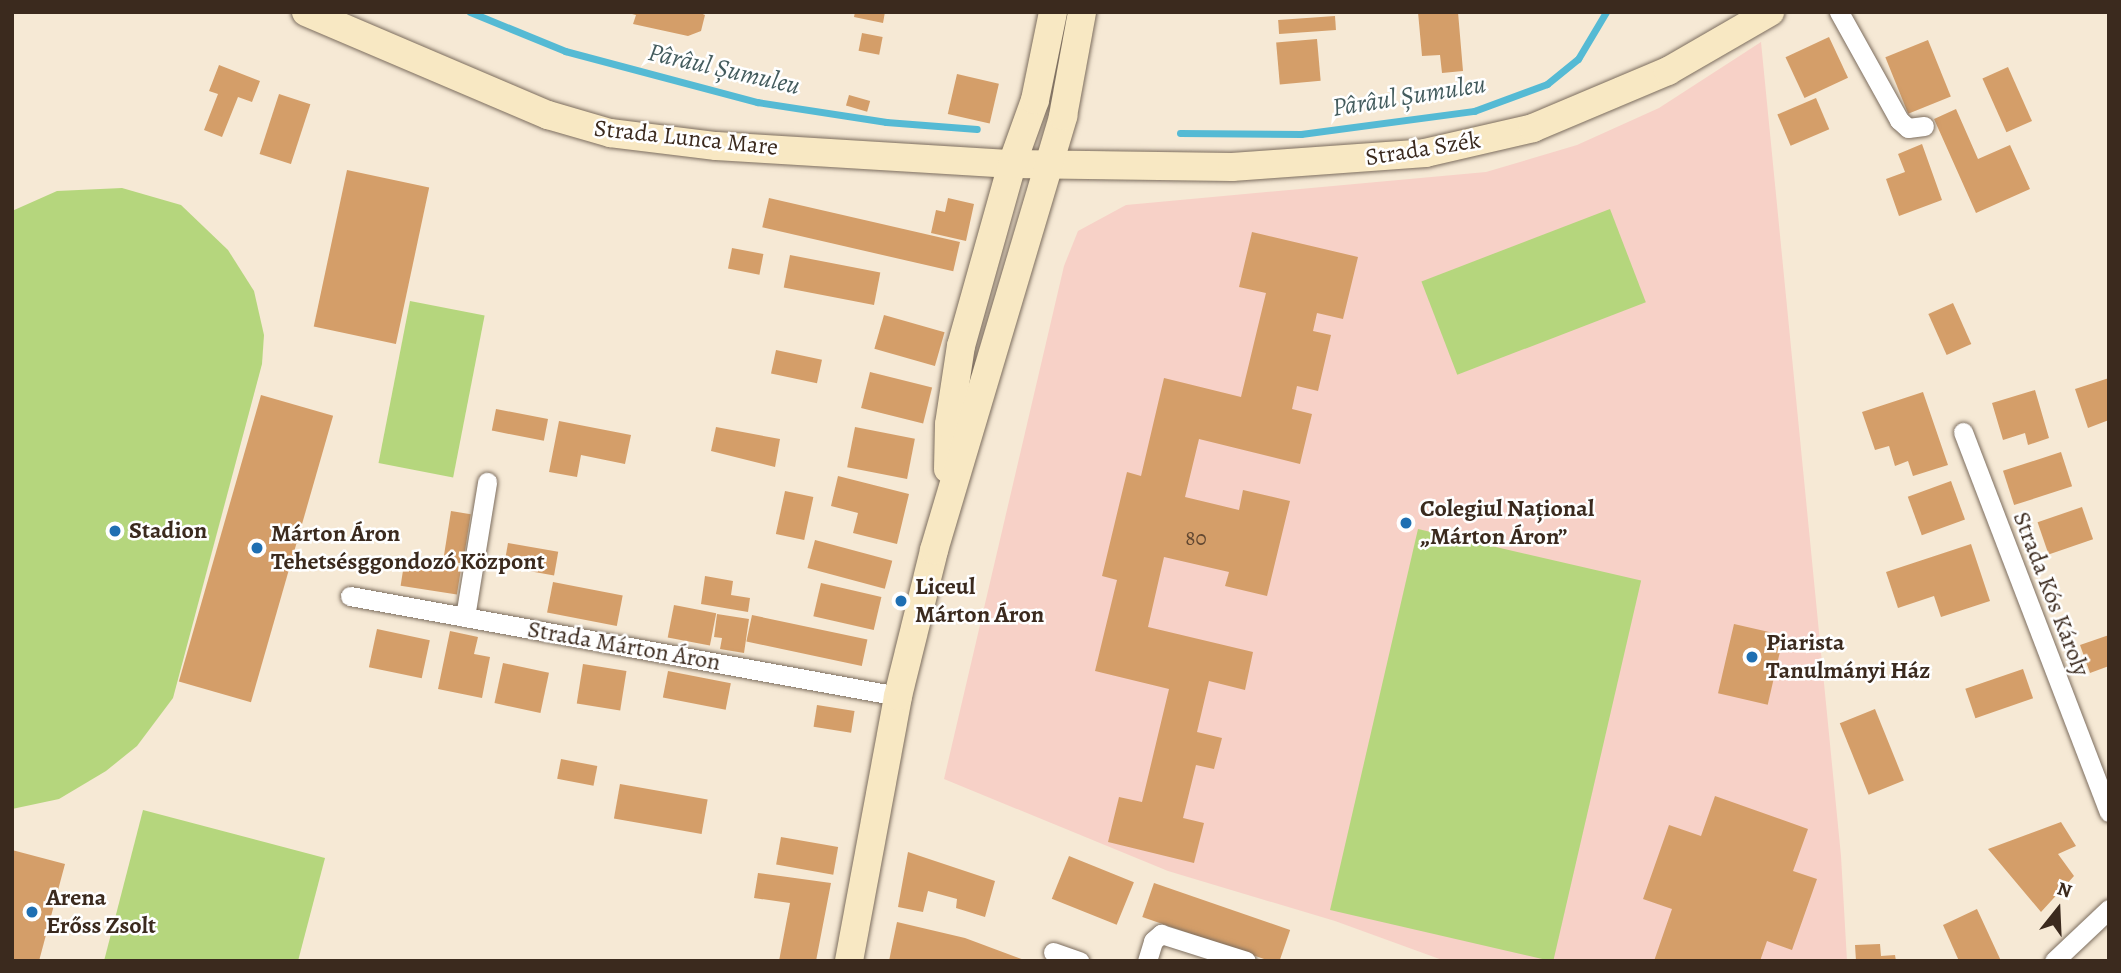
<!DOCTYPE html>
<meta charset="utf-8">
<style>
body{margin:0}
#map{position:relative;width:2121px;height:973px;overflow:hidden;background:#f6e9d5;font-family:Alegreya,serif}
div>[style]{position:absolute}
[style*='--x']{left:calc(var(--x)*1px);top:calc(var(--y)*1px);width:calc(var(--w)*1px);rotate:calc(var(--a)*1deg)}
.built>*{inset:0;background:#f7d1c7}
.green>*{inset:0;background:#b5d67d;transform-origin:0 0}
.stream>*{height:7px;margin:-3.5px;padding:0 3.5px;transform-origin:3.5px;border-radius:3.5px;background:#55bad4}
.building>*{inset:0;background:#d49e69;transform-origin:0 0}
.roads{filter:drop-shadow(0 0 2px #7c6d5e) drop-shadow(0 0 2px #7c6d5e)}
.street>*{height:19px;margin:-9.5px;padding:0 9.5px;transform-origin:9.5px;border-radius:9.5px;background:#fff}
.secondary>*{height:28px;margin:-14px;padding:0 14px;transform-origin:14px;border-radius:14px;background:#f8e8c3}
.dots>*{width:19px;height:19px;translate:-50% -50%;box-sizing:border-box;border:4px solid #fff;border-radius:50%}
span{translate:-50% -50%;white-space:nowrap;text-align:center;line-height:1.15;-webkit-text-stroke:5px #fff;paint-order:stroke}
.number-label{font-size:21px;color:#614731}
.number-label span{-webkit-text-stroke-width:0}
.street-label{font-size:24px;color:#3b2a1e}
.poi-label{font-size:24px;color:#3b2a1e;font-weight:700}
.left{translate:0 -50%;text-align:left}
.water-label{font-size:26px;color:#445c5e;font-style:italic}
.frame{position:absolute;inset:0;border:14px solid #3b2a1e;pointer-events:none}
.north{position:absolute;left:2023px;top:875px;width:70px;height:70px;-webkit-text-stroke:5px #fff;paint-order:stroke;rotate:18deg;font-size:19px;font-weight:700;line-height:28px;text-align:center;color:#3b2a1e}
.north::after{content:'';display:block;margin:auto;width:24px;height:32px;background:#3b2a1e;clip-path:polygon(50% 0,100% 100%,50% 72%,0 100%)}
</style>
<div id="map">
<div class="built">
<div style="clip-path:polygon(1761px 42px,1841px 856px,1847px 961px,1445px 961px,1335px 921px,1168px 871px,944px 779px,1064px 266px,1078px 231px,1126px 205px,1486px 172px,1577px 145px,1659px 108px)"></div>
</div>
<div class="green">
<div style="clip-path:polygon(122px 188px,181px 205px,228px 250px,254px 291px,264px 335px,262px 364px,173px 698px,137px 746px,106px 771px,59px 799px,12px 809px,12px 211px,57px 191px)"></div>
<div style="left:1610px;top:209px;width:100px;height:202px;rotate:69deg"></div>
<div style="left:410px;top:301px;width:76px;height:165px;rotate:11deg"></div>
<div style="left:1418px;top:529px;width:229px;height:391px;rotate:13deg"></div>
<div style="clip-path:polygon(143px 810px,325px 858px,298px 961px,104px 961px)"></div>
</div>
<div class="stream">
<div style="--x:470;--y:12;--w:103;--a:22.3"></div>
<div style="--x:565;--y:51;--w:199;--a:14.9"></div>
<div style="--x:757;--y:102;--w:131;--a:8.8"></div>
<div style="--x:886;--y:122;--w:91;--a:4.4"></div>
<div style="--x:1180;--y:133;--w:121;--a:0.5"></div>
<div style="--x:1301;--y:134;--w:175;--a:-7.6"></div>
<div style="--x:1474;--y:111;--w:78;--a:-20.3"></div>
<div style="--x:1547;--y:84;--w:40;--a:-39"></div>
<div style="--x:1578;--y:59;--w:55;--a:-59.2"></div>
</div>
<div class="building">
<div style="clip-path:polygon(698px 12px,705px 15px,701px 31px,688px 36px,633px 24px,636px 15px,628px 13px)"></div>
<div style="clip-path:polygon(855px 12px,885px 12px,883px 23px,854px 17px)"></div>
<div style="clip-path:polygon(1418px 12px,1458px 12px,1463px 71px,1442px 73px,1440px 55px,1422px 56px)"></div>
<div style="left:1335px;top:16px;width:14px;height:57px;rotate:86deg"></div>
<div style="left:862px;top:33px;width:21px;height:18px;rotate:11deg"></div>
<div style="left:1829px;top:37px;width:45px;height:48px;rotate:65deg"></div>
<div style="left:1317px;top:39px;width:42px;height:41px;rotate:85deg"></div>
<div style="left:1928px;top:40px;width:61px;height:46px;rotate:68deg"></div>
<div style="clip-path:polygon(219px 65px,260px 81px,252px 102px,238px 97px,222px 137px,204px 130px,218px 94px,209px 91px)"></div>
<div style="left:2008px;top:67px;width:59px;height:28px;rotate:66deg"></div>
<div style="left:957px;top:74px;width:43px;height:41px;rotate:13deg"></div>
<div style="left:279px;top:94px;width:33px;height:63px;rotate:18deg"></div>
<div style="left:849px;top:95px;width:22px;height:11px;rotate:16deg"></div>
<div style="left:1816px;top:98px;width:34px;height:42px;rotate:67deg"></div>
<div style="clip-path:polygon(1956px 109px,1978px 159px,2010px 145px,2030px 189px,1976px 213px,1934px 119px)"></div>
<div style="clip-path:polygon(1922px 144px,1942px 200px,1899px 216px,1886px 179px,1905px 172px,1898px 154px)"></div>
<div style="left:347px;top:170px;width:84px;height:160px;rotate:12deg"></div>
<div style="left:769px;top:198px;width:196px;height:30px;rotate:13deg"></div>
<div style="clip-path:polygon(948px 198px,974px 204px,966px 241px,931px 233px,936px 210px,945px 212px)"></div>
<div style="clip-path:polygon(1252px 232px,1358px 257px,1343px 319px,1317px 313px,1313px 331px,1331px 335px,1318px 391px,1297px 386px,1292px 409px,1312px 414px,1300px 464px,1199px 439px,1185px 497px,1239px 510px,1243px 490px,1290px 501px,1267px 596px,1225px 586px,1229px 572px,1164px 557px,1148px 627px,1253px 652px,1245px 690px,1209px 681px,1197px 732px,1222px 738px,1214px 769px,1196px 765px,1183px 818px,1204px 823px,1194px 863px,1108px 842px,1119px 797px,1142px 802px,1169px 689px,1095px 671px,1117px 580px,1102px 576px,1127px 472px,1141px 476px,1164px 378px,1241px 397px,1266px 293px,1239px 287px)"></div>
<div style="left:732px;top:248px;width:32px;height:21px;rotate:11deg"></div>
<div style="left:790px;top:255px;width:92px;height:33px;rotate:11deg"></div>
<div style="left:1953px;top:303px;width:45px;height:27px;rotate:66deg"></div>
<div style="left:884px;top:315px;width:63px;height:35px;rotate:16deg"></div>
<div style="left:776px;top:350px;width:47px;height:24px;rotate:12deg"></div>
<div style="left:870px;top:372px;width:64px;height:37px;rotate:14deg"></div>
<div style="clip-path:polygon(2109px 378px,2109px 420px,2088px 428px,2075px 389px)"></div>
<div style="clip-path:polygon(2035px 390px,2049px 438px,2028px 445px,2025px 433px,2003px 440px,1992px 403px)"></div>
<div style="clip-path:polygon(1923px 392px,1948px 465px,1913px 476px,1908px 461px,1895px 466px,1889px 446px,1875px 450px,1862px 412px)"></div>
<div style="left:261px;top:395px;width:75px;height:298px;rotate:16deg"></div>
<div style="left:496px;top:409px;width:53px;height:22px;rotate:11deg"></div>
<div style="clip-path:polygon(559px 421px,631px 435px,625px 464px,581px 455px,577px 477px,549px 472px)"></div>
<div style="clip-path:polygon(716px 427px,780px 439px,775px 467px,711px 451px)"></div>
<div style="left:855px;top:427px;width:61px;height:41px;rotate:11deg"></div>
<div style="left:2061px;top:452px;width:36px;height:61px;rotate:72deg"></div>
<div style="clip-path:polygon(838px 476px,909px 494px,897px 544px,853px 533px,858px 513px,831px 506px)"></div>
<div style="left:1951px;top:481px;width:41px;height:46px;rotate:70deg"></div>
<div style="left:785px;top:491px;width:29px;height:44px;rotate:12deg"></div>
<div style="left:2082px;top:507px;width:34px;height:47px;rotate:71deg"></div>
<div style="left:451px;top:511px;width:20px;height:50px;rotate:9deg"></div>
<div style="left:815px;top:540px;width:80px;height:29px;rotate:15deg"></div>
<div style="left:508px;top:543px;width:51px;height:24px;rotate:10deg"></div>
<div style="clip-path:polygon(1971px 544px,1990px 601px,1941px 617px,1934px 596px,1898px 608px,1886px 572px)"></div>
<div style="left:405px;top:558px;width:57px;height:28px;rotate:9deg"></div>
<div style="clip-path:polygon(705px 576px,733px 581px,731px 595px,750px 598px,748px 612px,701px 604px)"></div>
<div style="left:553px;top:582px;width:71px;height:31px;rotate:11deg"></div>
<div style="left:821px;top:583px;width:62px;height:34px;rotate:13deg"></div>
<div style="left:674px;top:605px;width:43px;height:33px;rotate:11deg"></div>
<div style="clip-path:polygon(717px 614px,749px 619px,744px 653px,720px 649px,722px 638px,714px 637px)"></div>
<div style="left:752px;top:615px;width:118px;height:27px;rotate:12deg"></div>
<div style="left:1734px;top:624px;width:51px;height:71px;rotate:13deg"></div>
<div style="left:377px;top:629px;width:54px;height:39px;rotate:12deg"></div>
<div style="clip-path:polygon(450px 631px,478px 637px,474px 654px,490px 657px,482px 698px,438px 689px)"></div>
<div style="clip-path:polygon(2109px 635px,2109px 666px,2090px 673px,2080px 645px)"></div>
<div style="left:503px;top:663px;width:47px;height:41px;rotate:12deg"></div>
<div style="left:583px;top:664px;width:44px;height:40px;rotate:9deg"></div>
<div style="left:2023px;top:669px;width:31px;height:61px;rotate:71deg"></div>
<div style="left:668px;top:671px;width:64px;height:27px;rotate:11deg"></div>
<div style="left:817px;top:705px;width:38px;height:22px;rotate:9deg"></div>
<div style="left:1875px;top:709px;width:77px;height:38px;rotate:68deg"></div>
<div style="left:561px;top:759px;width:37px;height:20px;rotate:11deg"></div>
<div style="left:620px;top:784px;width:89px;height:35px;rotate:10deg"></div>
<div style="clip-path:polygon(1715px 796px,1808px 829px,1793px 871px,1817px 879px,1792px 950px,1767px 941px,1760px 961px,1654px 961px,1672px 909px,1643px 899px,1669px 825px,1701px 836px)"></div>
<div style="clip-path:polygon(2061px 822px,2076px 846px,2058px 854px,2074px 876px,2041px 912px,1988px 849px)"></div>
<div style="left:781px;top:837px;width:58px;height:28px;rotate:10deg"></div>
<div style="clip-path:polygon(12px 850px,65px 864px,39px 961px,12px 961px)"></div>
<div style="clip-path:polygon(908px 852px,995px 881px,985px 917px,956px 908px,957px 899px,928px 891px,923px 912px,898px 907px)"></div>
<div style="left:1069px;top:856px;width:70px;height:46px;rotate:22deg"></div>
<div style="clip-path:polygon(758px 873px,831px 883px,816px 961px,779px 961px,790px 903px,754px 898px)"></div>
<div style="left:1154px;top:883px;width:144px;height:36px;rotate:19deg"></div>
<div style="clip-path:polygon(1977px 909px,2001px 961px,1959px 961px,1943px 925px)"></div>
<div style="clip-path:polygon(897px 922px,965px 938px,1027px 961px,889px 961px)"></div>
<div style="clip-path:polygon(1880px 944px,1881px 956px,1895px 955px,1896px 961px,1856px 961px,1855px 945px)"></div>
</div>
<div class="roads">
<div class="street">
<div style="--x:1839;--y:12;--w:124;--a:60.9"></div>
<div style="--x:1899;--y:120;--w:12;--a:42"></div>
<div style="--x:1908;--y:128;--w:16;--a:-7"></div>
<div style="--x:1963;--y:432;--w:407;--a:69"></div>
<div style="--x:350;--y:596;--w:557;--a:10.34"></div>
<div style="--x:465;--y:617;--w:137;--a:-80.7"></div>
<div style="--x:1053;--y:952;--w:28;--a:19"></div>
<div style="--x:1147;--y:961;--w:21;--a:-73"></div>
<div style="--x:1153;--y:941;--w:11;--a:-41"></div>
<div style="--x:1161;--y:934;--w:89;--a:17.6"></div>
<div style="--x:2054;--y:961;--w:76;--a:-43.4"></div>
</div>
<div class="secondary">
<div style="--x:306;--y:12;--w:263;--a:23.1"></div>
<div style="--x:548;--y:115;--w:65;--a:16.2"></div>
<div style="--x:610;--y:133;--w:107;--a:7"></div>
<div style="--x:716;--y:146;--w:297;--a:3.5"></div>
<div style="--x:1012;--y:164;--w:220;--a:0.8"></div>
<div style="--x:1232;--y:167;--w:194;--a:-4.1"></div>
<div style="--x:1425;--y:153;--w:111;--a:-13"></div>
<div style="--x:1533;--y:128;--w:147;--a:-22.9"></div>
<div style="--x:1668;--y:71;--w:118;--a:-30"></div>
<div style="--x:948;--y:469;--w:45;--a:-88.7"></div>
<div style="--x:949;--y:424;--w:79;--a:-81.3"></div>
<div style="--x:961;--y:346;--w:189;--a:-74.3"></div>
<div style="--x:1012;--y:164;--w:68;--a:-70.2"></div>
<div style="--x:1035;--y:100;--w:90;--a:-78.4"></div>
<div style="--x:849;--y:961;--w:269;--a:-79.5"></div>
<div style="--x:898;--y:696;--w:150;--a:-76.1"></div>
<div style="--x:934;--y:550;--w:453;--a:-73.4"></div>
<div style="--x:1063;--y:116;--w:106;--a:-79.6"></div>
</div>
</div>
<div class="dots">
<div style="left:1406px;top:523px;background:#1f6fb2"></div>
<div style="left:115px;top:531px;background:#1f6fb2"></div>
<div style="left:257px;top:548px;background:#1f6fb2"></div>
<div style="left:901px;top:601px;background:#1f6fb2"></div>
<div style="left:1752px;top:657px;background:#1f6fb2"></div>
<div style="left:32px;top:912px;background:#1f6fb2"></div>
</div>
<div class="number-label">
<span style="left:1196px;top:538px">80</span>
</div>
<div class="street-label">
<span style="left:686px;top:138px;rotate:6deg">Strada Lunca Mare</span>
<span style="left:1423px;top:149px;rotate:-9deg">Strada Szék</span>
<span style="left:2051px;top:594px;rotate:69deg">Strada Kós Károly</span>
<span style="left:624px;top:646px;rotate:10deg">Strada Márton Áron</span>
</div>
<div class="poi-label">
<span class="left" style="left:1420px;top:523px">Colegiul Național<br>„Márton Áron”</span>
<span class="left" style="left:129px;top:531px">Stadion</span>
<span class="left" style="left:271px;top:548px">Márton Áron<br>Tehetsésggondozó Központ</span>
<span class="left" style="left:915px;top:601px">Liceul<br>Márton Áron</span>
<span class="left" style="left:1766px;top:657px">Piarista<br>Tanulmányi Ház</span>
<span class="left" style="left:46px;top:912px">Arena<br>Erőss Zsolt</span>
</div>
<div class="water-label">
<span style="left:724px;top:69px;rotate:13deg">Pârâul Șumuleu</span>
<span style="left:1409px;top:96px;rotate:-9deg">Pârâul Șumuleu</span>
</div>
<div class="frame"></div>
<div class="north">N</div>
</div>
